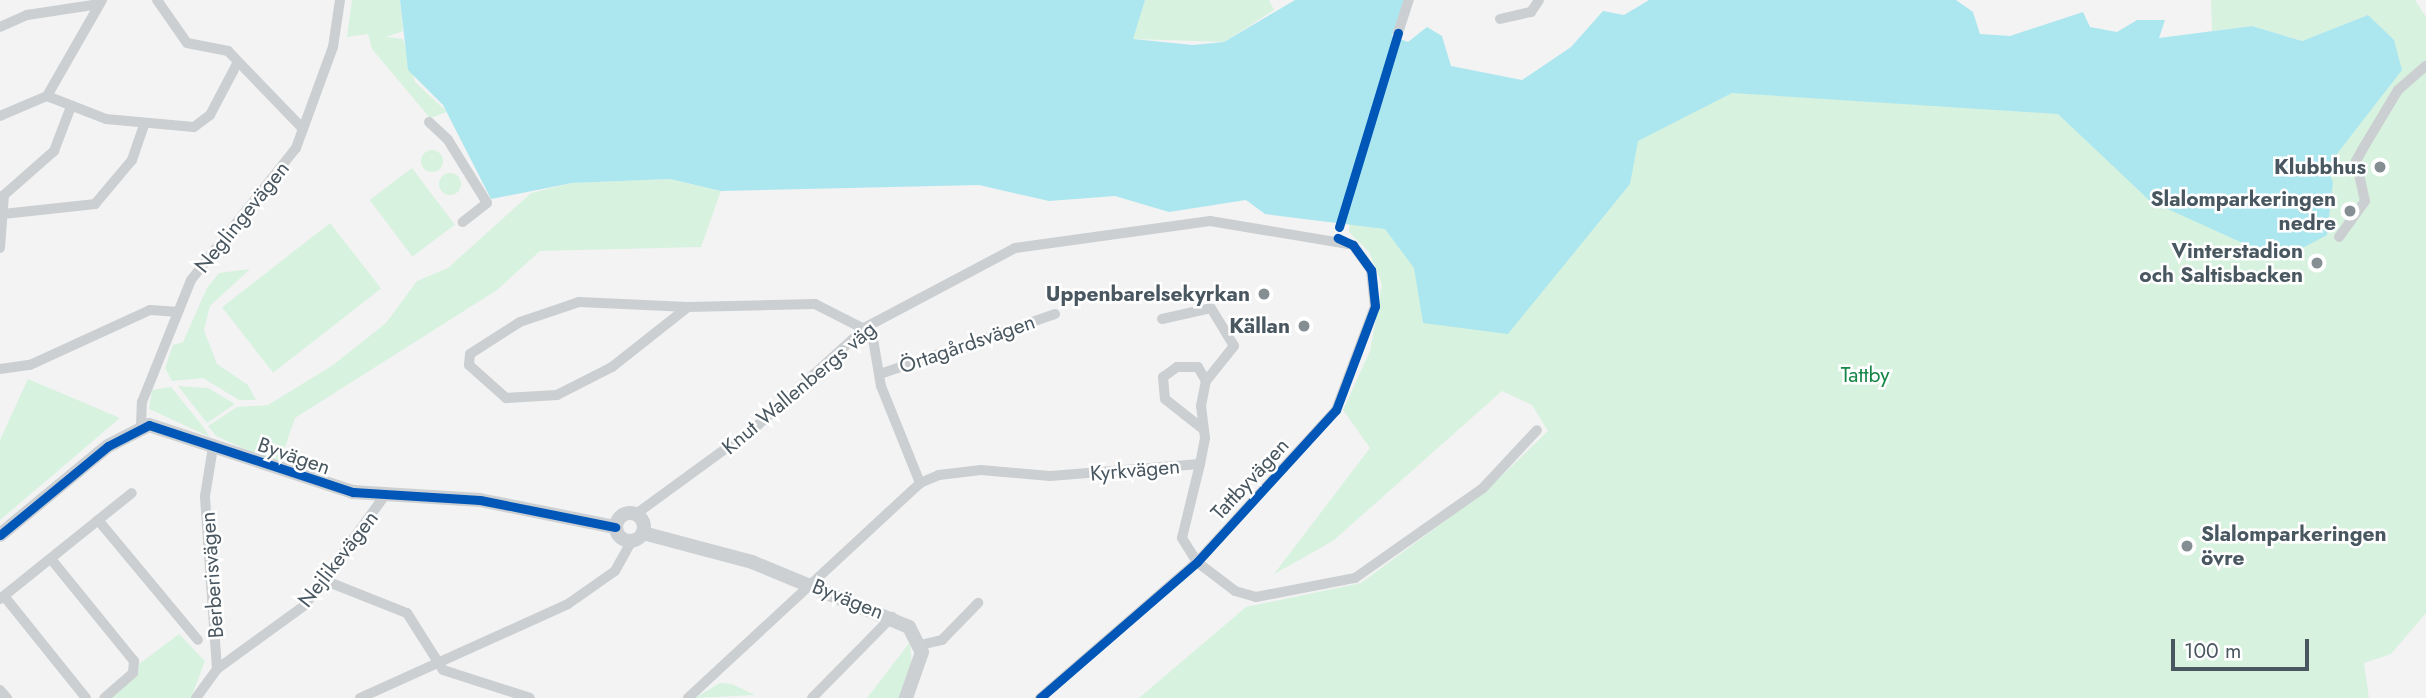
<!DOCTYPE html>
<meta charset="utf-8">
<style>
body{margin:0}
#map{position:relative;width:2426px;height:698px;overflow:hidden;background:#f3f3f3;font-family:Jost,sans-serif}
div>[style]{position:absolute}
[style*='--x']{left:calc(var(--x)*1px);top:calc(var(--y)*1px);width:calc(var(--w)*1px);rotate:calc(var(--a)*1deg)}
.green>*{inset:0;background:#d8f2e0;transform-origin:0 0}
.round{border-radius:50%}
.water>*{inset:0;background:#ace7f0}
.street>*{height:10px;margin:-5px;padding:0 5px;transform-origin:5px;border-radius:5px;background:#cccfd1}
.secondary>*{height:14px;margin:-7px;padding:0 7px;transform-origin:7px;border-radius:7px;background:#cdd0d2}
.secondary>.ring{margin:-7px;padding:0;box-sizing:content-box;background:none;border:14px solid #cdd0d2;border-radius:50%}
.cycleway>*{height:9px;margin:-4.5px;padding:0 4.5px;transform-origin:4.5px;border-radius:4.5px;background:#0057b8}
.dots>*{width:19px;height:19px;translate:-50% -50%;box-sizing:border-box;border:4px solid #fff;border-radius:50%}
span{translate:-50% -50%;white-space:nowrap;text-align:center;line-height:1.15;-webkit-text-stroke:5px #fff;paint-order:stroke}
.poi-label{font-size:21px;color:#495760;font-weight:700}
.right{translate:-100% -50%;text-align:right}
.left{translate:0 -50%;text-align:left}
.street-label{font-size:21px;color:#495760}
.park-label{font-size:21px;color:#158645}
.scale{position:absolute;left:2171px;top:639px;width:138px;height:32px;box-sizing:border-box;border:4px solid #495760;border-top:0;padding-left:9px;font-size:21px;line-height:24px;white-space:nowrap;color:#495760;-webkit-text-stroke:5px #fff;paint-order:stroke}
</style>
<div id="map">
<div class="green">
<div style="clip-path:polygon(352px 0,400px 0,403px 31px,386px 37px,403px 39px,415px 82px,447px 112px,430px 118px,372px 49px,368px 34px,347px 37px)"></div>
<div style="clip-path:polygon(1145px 0,1269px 0,1274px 10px,1224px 42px,1132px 39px)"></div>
<div style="clip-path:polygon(2211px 0,2415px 0,2426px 17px,2426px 613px,2391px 654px,2364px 663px,2369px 698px,1139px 698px,1246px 607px,1361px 583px,1488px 489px,1548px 431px,1532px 405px,1502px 391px,1333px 541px,1274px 574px,1370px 448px,1343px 410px,1370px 351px,1382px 284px,1369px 252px,1349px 232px,1350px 223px,1638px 66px,2187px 124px,2368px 15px,2302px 41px,2252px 26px,2212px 31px)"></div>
<div class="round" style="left:421px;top:150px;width:22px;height:22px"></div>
<div style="left:412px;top:168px;width:71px;height:53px;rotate:53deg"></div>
<div class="round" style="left:439px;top:173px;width:22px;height:22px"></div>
<div style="clip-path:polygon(670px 179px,721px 191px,701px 247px,540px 251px,497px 290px,295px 418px,279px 464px,216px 436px,208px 426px,237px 407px,268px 405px,333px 365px,386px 323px,417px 281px,448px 268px,531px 193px,572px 183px)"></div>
<div style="left:330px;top:223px;width:83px;height:137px;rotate:52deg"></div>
<div style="clip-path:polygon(250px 269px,210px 306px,204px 330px,217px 364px,248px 385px,256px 400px,239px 400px,203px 378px,172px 381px,165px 368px,173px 345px,183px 342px,207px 288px,219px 273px)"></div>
<div style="clip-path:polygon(28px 379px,120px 418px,0 520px,0 440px)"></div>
<div style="clip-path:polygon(178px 386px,208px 388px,235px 404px,207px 423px)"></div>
<div style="clip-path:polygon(171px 387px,201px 424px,210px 437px,149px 409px,152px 390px)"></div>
<div style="clip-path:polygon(179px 634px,205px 661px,191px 698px,110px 698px,137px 676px,139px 664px)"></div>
<div style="clip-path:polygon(910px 642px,912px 670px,899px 698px,867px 698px)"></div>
<div style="clip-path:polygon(720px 683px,732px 684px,755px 695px,695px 698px)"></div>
</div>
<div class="water">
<div style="clip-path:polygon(400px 0,1145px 0,1133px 39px,1193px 45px,1224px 42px,1295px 0,1404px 0,1392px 36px,1408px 42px,1427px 27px,1442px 36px,1451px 66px,1522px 80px,1571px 47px,1603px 11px,1624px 15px,1649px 0,1956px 0,1973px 12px,1980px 34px,2010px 36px,2083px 12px,2090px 27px,2117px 32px,2137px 20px,2165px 20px,2159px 38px,2252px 26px,2302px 41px,2368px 15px,2394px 40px,2402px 70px,2326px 168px,2333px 182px,2327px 235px,2280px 260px,2150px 201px,2058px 114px,1732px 93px,1638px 141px,1630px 184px,1508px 334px,1423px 323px,1414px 268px,1385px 229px,1265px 214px,1246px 200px,1169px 212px,1115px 196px,1049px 201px,979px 185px,721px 191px,670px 179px,572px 183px,491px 199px,443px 105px,408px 70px)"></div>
</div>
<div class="street">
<div style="--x:157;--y:0;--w:52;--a:55.1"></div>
<div style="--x:187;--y:43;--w:42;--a:11"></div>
<div style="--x:228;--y:51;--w:108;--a:46.1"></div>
<div style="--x:1500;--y:19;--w:32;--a:-13"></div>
<div style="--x:1531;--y:12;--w:14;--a:-56"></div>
<div style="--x:0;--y:27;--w:30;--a:-24"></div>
<div style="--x:27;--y:15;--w:73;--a:-8.7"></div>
<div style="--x:1398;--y:33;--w:35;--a:-72"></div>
<div style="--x:47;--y:96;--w:63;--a:21.3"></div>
<div style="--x:106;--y:119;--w:88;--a:5.2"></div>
<div style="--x:194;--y:127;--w:20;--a:-37"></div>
<div style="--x:210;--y:115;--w:60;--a:-62.2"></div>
<div style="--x:0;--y:116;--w:51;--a:-23.1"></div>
<div style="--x:47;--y:96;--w:111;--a:-60.2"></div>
<div style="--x:429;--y:122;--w:26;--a:43"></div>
<div style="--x:448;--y:140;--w:74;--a:58.2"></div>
<div style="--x:487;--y:203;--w:31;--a:142"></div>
<div style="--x:3;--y:214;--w:93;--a:-6.2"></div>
<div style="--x:95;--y:204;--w:57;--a:-49.9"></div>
<div style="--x:132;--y:160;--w:36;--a:-71"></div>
<div style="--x:2339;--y:237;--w:44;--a:-54.2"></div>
<div style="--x:2365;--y:201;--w:41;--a:-102.7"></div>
<div style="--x:2356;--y:161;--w:18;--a:-61"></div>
<div style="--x:2365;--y:145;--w:64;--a:-59"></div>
<div style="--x:2398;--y:90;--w:37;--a:-41"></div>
<div style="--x:0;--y:248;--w:53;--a:-85.7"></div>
<div style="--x:4;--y:195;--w:67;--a:-41.3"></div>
<div style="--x:54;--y:151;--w:45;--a:-69.1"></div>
<div style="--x:688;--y:307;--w:109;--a:-177.4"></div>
<div style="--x:579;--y:302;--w:62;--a:161.3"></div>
<div style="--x:520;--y:322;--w:59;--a:147.4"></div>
<div style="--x:470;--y:354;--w:11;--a:95"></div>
<div style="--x:469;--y:365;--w:50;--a:41.7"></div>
<div style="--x:506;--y:398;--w:51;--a:-3.4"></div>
<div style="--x:557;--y:395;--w:62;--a:-27"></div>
<div style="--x:612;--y:367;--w:97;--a:-38.3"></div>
<div style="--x:688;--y:307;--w:127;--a:-1.4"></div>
<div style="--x:815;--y:304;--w:64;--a:27"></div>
<div style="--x:872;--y:333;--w:54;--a:80.4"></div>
<div style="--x:881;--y:386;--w:105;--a:68.1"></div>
<div style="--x:1162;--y:319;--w:50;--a:-12.7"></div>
<div style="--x:1211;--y:308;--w:44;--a:58.8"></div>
<div style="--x:1234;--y:346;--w:45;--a:128.7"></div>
<div style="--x:0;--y:369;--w:30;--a:-8"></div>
<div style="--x:30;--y:365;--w:132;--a:-24.6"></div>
<div style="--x:150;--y:310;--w:26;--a:4"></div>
<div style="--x:880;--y:374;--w:185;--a:-18.9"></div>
<div style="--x:141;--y:426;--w:24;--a:-88"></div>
<div style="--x:142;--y:402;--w:131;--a:-68.1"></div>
<div style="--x:191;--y:280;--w:169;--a:-51.5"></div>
<div style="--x:296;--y:148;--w:108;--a:-69.9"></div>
<div style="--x:333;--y:47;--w:48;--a:-81.5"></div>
<div style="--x:1200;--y:464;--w:26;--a:-79"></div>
<div style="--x:1205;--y:438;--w:32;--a:-97"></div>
<div style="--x:1201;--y:406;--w:25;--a:-79"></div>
<div style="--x:1206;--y:381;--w:16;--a:-120"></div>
<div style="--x:1198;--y:367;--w:21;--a:180"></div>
<div style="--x:1177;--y:367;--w:17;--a:144"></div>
<div style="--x:1163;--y:377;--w:22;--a:85"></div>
<div style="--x:1165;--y:399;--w:48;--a:38.3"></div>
<div style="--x:636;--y:514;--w:151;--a:-36.1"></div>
<div style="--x:758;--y:425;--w:146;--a:-42.2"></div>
<div style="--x:866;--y:327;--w:169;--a:-27.9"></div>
<div style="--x:1015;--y:248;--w:197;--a:-7.9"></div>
<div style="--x:1210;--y:221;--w:145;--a:9.5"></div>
<div style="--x:1353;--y:245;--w:31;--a:54"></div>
<div style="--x:1371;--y:270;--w:36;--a:84"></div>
<div style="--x:1375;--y:306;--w:111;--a:110.6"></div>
<div style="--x:1336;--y:410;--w:206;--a:132.4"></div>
<div style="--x:1197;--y:562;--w:208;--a:139.1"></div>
<div style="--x:98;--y:520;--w:156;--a:50.2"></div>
<div style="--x:51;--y:559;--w:132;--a:50.9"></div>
<div style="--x:134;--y:661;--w:12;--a:95"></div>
<div style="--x:133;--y:673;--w:38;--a:139"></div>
<div style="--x:326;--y:581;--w:87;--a:21.6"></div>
<div style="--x:407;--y:613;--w:67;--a:57.7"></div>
<div style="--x:443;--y:670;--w:91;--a:17.8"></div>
<div style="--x:4;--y:596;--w:131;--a:51.2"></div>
<div style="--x:0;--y:599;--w:169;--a:-38.8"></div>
<div style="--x:920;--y:645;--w:23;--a:-13"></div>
<div style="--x:942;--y:640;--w:52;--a:-45.8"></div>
<div style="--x:217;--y:669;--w:109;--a:-36"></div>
<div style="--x:305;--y:605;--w:137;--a:-53.9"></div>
<div style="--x:0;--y:690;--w:11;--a:49"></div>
<div style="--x:196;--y:698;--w:36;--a:-54"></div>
<div style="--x:217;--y:669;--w:173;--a:-94"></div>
<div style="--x:205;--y:496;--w:50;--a:-80.7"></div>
<div style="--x:360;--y:698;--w:228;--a:-24.3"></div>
<div style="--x:568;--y:604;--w:57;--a:-35.1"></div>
<div style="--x:615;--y:571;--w:33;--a:-61"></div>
<div style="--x:688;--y:698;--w:316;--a:-42.8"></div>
<div style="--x:920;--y:483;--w:21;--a:-23"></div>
<div style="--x:939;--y:475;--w:42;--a:-6.8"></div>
<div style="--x:981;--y:470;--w:69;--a:5"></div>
<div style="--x:1050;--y:476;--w:150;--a:-4.6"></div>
<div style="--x:1200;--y:464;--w:76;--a:103.7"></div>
<div style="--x:1182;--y:538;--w:28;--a:58"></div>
<div style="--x:1197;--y:562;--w:48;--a:37.3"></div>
<div style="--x:1235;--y:591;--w:22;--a:16"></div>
<div style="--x:1256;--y:597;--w:101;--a:-10.9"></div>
<div style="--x:1355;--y:578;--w:156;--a:-35.1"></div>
<div style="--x:1483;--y:488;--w:79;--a:-47"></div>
<div style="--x:812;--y:698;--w:114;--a:-45.4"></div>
</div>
<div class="secondary">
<div class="ring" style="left:616px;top:513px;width:14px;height:14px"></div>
<div style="--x:643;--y:533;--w:113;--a:14.9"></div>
<div style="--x:752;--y:562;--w:170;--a:22.5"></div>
<div style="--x:909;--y:627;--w:28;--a:63"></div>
<div style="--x:922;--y:652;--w:49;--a:109.2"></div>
<div style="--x:0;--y:535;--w:140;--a:-39.5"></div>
<div style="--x:108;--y:446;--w:46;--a:-27.1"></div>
<div style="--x:149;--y:425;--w:215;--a:18.2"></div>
<div style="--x:353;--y:492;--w:127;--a:3.6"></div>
<div style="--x:480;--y:500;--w:138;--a:11.3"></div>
</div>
<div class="cycleway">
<div style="--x:1339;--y:227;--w:203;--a:-73.1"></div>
<div style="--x:0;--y:535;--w:140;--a:-39.5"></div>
<div style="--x:108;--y:446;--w:46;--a:-27.1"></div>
<div style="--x:149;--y:425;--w:215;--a:18.2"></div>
<div style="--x:353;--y:492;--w:127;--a:3.6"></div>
<div style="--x:480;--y:500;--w:138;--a:11.3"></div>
<div style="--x:1040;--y:698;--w:208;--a:-40.9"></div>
<div style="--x:1197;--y:562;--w:206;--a:-47.6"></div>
<div style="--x:1336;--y:410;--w:111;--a:-69.4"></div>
<div style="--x:1375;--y:306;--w:36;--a:-96"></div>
<div style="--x:1371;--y:270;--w:31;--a:-126"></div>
<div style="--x:1353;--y:245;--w:17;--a:-155"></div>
</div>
<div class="dots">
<div style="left:2380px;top:167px;background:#848e93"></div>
<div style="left:2350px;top:211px;background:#848e93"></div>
<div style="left:2317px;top:263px;background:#848e93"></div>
<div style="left:1264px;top:294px;background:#848e93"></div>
<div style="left:1304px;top:326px;background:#848e93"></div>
<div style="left:2187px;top:546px;background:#848e93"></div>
</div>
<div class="poi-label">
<span class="right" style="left:2366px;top:167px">Klubbhus</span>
<span class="right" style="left:2336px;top:211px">Slalomparkeringen<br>nedre</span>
<span class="right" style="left:2303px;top:263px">Vinterstadion<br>och Saltisbacken</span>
<span class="right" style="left:1250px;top:294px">Uppenbarelsekyrkan</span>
<span class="right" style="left:1290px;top:326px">Källan</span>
<span class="left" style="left:2201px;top:546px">Slalomparkeringen<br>övre</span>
</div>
<div class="street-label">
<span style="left:242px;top:217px;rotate:-51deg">Neglingevägen</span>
<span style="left:967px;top:344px;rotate:-19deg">Örtagårdsvägen</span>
<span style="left:799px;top:388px;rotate:-40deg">Knut Wallenbergs väg</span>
<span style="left:294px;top:456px;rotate:19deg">Byvägen</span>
<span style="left:1135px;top:470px;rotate:-5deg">Kyrkvägen</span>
<span style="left:1250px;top:479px;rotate:-47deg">Tattbyvägen</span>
<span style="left:338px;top:559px;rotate:-52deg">Nejlikevägen</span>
<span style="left:212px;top:575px;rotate:-94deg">Berberisvägen</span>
<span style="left:848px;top:599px;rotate:22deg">Byvägen</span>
</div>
<div class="park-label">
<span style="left:1865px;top:375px">Tattby</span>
</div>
<div class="scale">100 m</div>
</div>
